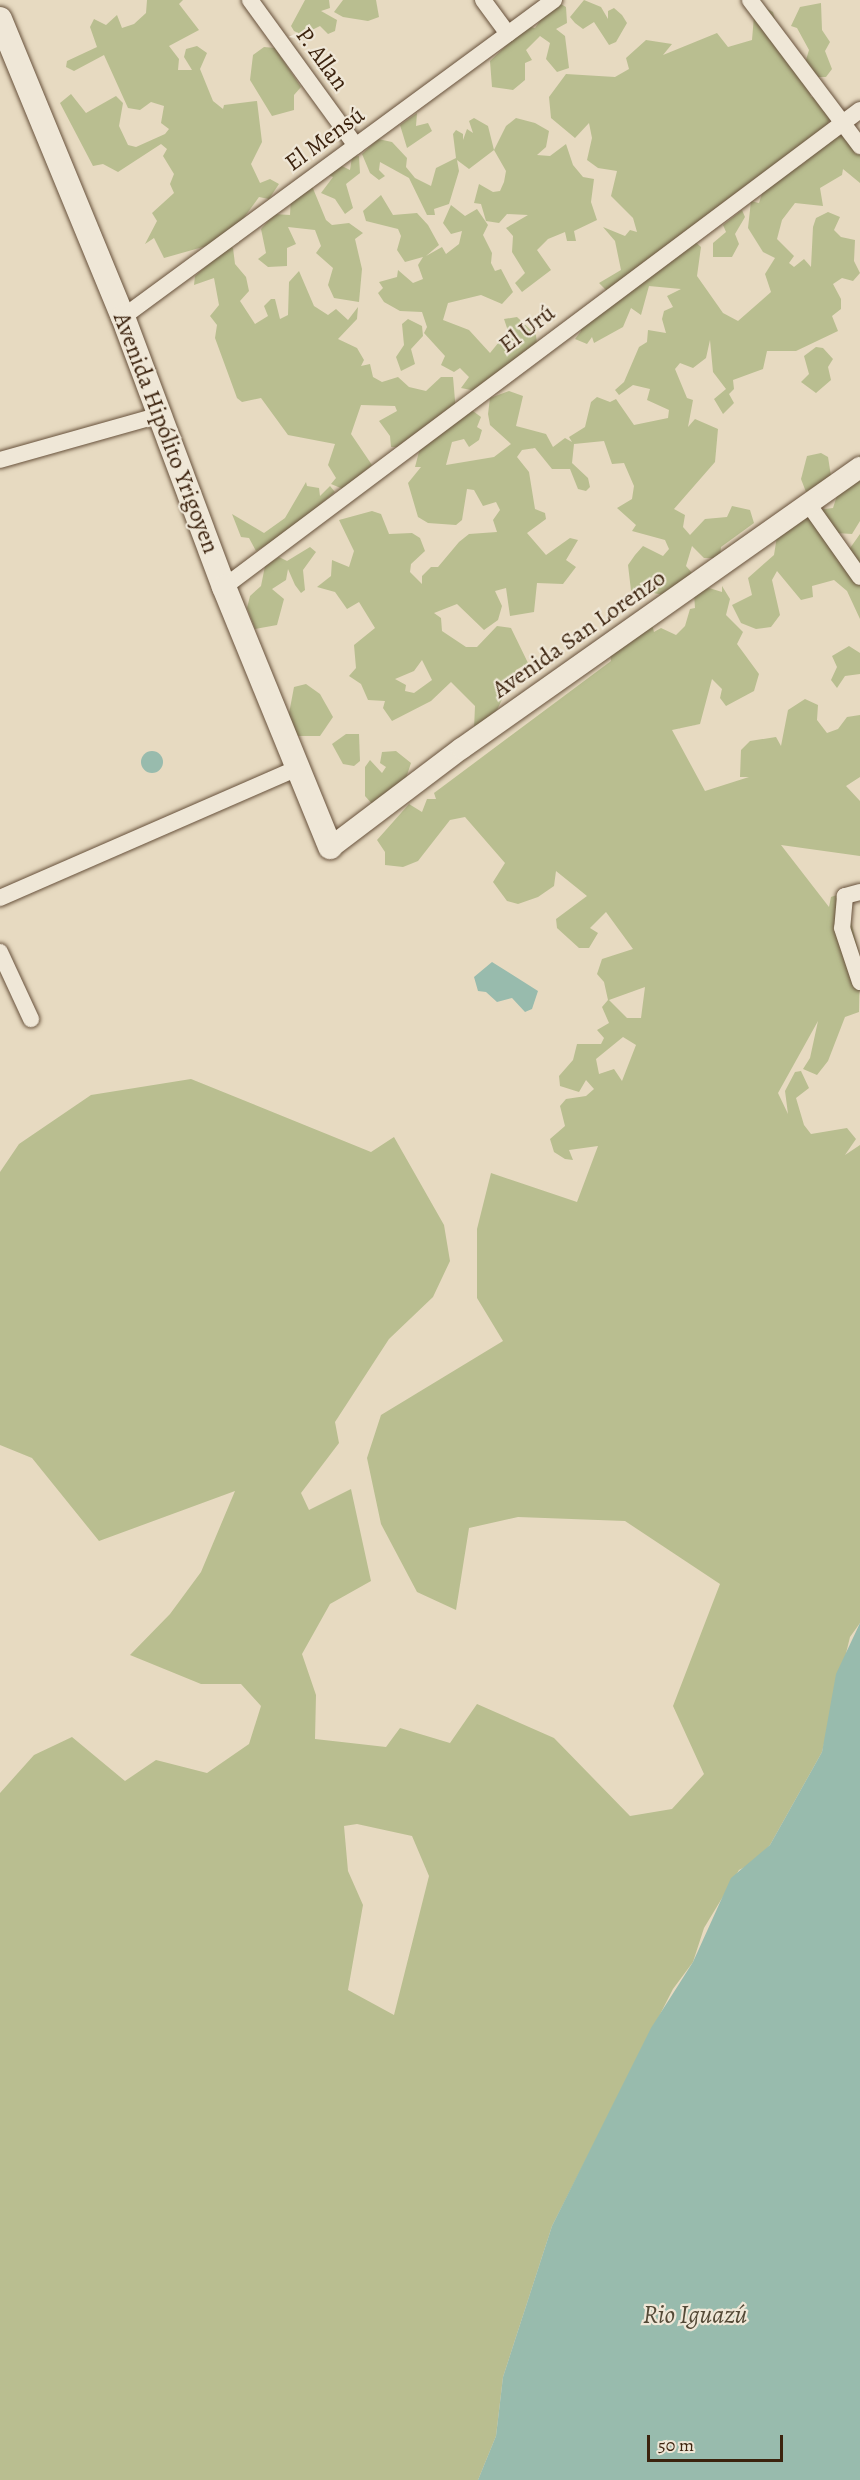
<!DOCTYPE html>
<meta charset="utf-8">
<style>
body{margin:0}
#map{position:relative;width:860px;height:2480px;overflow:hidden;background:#e7dac1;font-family:Alegreya,serif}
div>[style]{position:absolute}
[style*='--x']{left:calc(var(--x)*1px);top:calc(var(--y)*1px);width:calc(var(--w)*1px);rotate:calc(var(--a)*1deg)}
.green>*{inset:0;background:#b9be90}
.water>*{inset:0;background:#98bbad}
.round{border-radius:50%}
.roads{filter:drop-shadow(0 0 2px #67513b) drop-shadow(0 0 2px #67513b)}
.minor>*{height:16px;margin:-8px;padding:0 8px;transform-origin:8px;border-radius:8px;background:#efe7d7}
.tertiary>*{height:21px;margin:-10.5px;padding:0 10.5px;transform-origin:10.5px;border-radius:10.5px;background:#efe7d7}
.secondary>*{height:24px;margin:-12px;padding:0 12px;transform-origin:12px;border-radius:12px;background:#efe7d7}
span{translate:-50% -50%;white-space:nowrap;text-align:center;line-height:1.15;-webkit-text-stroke:4.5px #efe7d7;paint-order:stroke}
.street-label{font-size:24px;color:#3c230e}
.water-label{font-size:26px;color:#534936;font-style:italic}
.scale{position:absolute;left:647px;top:2435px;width:136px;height:27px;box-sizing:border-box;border:3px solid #3c230e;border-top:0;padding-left:8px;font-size:18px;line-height:21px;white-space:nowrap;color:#3c230e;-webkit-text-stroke:4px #efe7d7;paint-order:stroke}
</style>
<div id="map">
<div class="green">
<div style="clip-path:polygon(147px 0,183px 0,179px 4px,199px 30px,169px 46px,179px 59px,178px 70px,192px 70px,184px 57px,186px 49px,197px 46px,207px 53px,200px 69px,213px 101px,223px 109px,224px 105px,257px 101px,262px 142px,251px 164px,260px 183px,270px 179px,279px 184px,269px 199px,259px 197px,243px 219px,210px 245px,164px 258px,154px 238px,145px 244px,157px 221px,152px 213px,174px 193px,170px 184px,174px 174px,163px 156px,167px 149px,161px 144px,118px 172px,103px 164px,93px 166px,60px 103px,71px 94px,86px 113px,116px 96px,123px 103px,119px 126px,128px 145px,136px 147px,165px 134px,169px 129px,161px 123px,164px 106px,151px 102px,140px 110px,128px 108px,104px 55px,74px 71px,66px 67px,67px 61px,97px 47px,90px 27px,94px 19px,106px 25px,117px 15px,122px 28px,134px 24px,146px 13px)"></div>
<div style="clip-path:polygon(305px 0,329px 0,330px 8px,321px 11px,337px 20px,335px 31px,328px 34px,320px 26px,302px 35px,294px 31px,291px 26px)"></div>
<div style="clip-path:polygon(343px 0,376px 0,379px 17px,368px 21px,343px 17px,334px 12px)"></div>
<div style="clip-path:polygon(554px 0,566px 7px,567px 23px,556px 29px,565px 36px,569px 68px,557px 72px,546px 59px,550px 43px,540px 36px,526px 50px,532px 60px,525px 63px,525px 80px,513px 90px,492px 87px,490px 61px,527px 26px,535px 28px)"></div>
<div style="clip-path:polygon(584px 0,601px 7px,608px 19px,608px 11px,614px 8px,622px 15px,627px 23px,616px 42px,609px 45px,594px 22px,583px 29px,575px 23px,570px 17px)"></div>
<div style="clip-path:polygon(821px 3px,822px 30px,830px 42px,825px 51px,832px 69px,826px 77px,814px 77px,805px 63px,809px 50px,797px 28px,791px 26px,800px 7px)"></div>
<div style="clip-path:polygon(evenodd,764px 7px,773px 12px,781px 41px,808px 76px,811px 97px,821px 94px,835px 100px,827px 127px,693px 240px,701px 247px,697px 276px,723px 313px,738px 321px,771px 292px,765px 274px,775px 258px,763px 252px,748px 228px,751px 201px,759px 203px,765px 184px,804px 163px,831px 126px,860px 146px,860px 183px,843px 169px,842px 175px,820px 188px,823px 206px,795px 203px,782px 220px,777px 239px,794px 256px,789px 263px,794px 267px,804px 259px,811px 267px,813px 227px,816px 218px,828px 212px,840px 217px,834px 230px,841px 237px,855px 240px,854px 261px,860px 273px,853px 281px,842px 278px,833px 284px,841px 299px,841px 309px,832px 316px,838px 331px,796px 351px,767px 351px,763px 369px,733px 380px,734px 389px,729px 394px,734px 403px,723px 414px,714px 399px,726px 389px,713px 372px,710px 340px,706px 358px,693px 368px,680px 363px,675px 369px,687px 398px,693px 400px,688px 427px,695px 419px,718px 429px,715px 462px,674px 509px,685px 515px,683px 527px,690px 535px,705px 519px,727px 517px,732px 506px,750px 510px,754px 523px,721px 547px,720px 558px,704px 558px,692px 546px,686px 566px,693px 574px,663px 595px,649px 592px,632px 599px,628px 565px,635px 555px,643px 546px,663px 556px,669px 549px,665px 540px,632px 531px,636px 525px,617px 508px,632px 499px,634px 486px,624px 463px,612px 464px,604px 441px,574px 444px,572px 463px,588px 478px,590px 487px,586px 491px,578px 489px,570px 469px,552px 469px,535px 448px,522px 450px,517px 457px,529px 472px,535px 509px,545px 513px,546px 519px,527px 533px,546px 555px,570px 538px,578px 540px,566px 560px,576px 567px,563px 584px,537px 583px,534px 612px,510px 616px,506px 588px,495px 591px,502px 606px,498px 620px,484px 630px,457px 604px,434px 613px,441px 618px,442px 631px,466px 647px,477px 647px,497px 626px,511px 628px,528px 663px,516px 670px,497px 710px,474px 729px,475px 706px,451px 682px,431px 701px,392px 721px,383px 708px,385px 701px,368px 700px,361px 684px,349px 676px,356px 668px,354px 645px,375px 628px,359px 602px,347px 609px,335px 592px,317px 587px,331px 576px,332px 560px,349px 567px,354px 551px,339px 520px,372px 511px,381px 514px,389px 534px,412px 533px,420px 538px,425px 551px,411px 564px,410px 572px,422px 584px,422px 576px,431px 567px,438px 567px,459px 542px,469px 534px,497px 532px,493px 520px,500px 510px,496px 502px,483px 506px,474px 490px,467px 489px,462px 520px,456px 525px,428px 523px,418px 517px,408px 483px,421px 467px,415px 467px,420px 448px,391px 447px,390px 436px,379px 421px,397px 411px,395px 406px,361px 405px,351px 434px,372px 465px,343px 489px,331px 484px,336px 478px,328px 465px,335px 444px,288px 435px,261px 398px,242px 402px,237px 398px,215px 338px,217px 325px,210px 316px,219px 305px,214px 278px,194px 285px,195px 276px,229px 246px,233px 248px,235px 264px,246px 277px,249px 291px,240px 301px,255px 324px,268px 316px,264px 306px,271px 299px,275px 299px,280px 319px,288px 315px,289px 282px,299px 271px,314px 306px,328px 315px,336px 309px,348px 320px,358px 307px,357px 319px,338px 339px,357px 348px,364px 360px,361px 366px,370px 364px,373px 377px,382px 382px,398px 377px,409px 387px,426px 391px,441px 377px,453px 377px,456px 412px,469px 408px,481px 417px,477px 427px,482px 430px,479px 440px,469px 447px,464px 439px,452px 442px,446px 465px,494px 457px,511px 444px,490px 425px,488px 414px,490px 398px,509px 391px,523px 396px,516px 426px,546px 434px,553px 447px,565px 438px,572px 442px,569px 437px,585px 427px,591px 402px,597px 397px,610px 402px,616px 399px,634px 425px,668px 418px,669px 410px,647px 400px,650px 389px,633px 385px,619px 395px,615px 390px,624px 382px,639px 347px,647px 342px,648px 330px,666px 333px,662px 319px,664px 311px,673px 307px,667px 296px,681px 289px,649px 286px,641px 315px,631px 308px,623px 327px,594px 343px,592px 337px,587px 344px,575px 339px,581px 331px,579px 324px,608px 292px,599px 283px,621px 270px,615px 241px,603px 227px,625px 236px,630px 230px,637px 232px,633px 218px,611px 196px,617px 171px,598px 168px,587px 160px,592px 138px,589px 123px,575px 138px,551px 118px,549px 97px,566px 74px,615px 77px,629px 69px,626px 58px,646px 40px,672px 44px,663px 55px,717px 33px,728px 47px,752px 40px,754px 16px,764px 7px,422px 660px,432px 680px,414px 693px,405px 691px,406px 685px,395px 679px,414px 671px,422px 660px)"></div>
<div style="clip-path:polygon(264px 47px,275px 48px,301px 87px,294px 95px,294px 110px,272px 116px,250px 80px,253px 55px)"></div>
<div style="clip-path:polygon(417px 113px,416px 126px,428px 123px,432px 131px,407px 148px,400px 125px)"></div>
<div style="clip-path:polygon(474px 118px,488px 126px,494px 150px,506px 126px,516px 118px,535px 123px,549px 131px,546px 147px,537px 155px,550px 156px,566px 144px,573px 165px,583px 177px,594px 179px,591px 202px,597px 220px,574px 231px,576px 241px,567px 241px,565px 232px,548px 239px,537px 250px,551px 270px,522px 292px,515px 283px,525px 273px,512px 252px,513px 236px,506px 228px,528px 215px,507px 214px,499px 223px,486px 221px,481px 204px,474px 203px,479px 184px,493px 192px,500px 191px,504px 182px,506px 171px,494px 150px,469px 169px,457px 160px,459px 171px,449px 204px,434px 209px,435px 215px,427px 215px,409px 178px,380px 162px,379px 170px,385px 176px,379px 180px,370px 173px,362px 154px,378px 139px,392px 142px,407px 158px,406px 167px,415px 178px,431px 186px,436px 168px,456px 158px,453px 134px,456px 130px,463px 134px,463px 140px,467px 129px,473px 133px,469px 121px)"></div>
<div style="clip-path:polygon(359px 156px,360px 173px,346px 184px,353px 208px,345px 214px,335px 199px,321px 193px,333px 177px,324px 173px,340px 165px,350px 170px,352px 157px)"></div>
<div style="clip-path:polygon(312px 186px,326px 220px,332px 225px,349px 223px,363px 233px,355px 239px,362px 269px,359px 302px,334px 298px,328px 285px,333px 268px,316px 253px,321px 246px,315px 230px,288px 227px,296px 244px,287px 248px,287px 266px,268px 267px,258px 259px,266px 253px,261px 229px,274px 214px,290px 215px,291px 197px)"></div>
<div style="clip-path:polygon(381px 195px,393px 215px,417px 213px,428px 225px,439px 245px,426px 256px,442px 247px,446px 254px,459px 244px,462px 231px,451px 234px,443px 223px,451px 205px,465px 216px,477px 209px,488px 225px,483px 235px,492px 253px,491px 263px,495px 271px,501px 269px,513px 292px,502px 304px,481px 295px,448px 303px,443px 320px,469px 330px,490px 353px,508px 331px,504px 319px,517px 317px,536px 335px,537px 344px,476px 391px,461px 388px,469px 377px,460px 368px,454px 372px,441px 365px,445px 356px,424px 333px,427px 327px,422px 312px,400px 311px,384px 302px,378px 293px,383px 288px,379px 282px,397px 277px,398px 270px,413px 283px,423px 279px,418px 265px,423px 257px,405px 262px,397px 250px,401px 236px,398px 229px,366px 221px,363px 211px)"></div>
<div style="clip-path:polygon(742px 210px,745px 217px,735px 234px,739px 244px,732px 257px,713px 257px,713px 243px,726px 232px,723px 225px)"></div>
<div style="clip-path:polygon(408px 319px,422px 326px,423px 336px,411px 349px,415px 364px,401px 371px,396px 357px,404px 345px,402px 324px)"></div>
<div style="clip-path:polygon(816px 347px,823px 348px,833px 359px,828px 367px,831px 380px,816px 393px,801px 382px,809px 374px,804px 356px)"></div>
<div style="clip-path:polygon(821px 453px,828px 457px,831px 476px,806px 492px,801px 479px,807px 456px)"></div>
<div style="clip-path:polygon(860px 455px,860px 521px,852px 534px,836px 533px,848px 551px,860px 534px,860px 619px,847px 591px,834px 580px,812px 586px,813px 597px,801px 600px,777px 571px,772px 580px,780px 615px,771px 627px,756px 629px,741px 623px,732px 605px,752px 595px,748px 578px,774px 555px,777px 536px,817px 510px,833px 508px,842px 480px,854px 485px,860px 474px,853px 463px)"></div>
<div style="clip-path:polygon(306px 482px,307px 486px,319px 488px,320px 496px,330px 486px,335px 492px,287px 533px,256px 551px,249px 538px,241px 537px,232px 514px,264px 533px,285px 518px)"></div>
<div style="clip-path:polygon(310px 547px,316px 552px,303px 570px,305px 590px,301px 593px,295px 585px,288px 569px,286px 580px,272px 589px,284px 599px,277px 625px,255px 629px,247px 608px,250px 596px,261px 586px,265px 566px,279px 557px,287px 561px)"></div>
<div style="clip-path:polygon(evenodd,722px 586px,730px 599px,726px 615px,743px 632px,737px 644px,759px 674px,754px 691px,726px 706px,720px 698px,722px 689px,712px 679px,700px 724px,672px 730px,705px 791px,749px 777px,740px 777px,741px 750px,750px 741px,776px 737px,781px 746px,788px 710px,805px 699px,818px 705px,817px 720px,827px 733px,838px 729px,847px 717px,860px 715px,860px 777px,846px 786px,860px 801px,860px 856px,781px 845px,829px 907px,831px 897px,837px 895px,849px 913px,860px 957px,859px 1012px,845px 1017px,828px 1061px,817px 1075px,803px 1069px,810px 1058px,818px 1021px,778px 1093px,788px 1114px,785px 1091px,795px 1072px,801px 1071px,809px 1088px,796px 1098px,804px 1125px,811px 1134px,847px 1128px,856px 1139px,845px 1155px,860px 1145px,860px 1623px,850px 1637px,822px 1752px,770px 1845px,755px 1862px,739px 1870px,704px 1928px,693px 1962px,673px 1989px,552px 2226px,503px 2377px,496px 2436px,478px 2480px,0 2480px,0 1793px,34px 1755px,72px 1737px,125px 1781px,156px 1760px,207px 1773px,249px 1744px,261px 1706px,241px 1684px,201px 1684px,130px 1655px,170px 1614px,201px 1572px,235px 1491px,99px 1541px,32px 1458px,0 1445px,0 1172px,19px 1144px,91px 1095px,191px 1079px,371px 1152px,394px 1137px,444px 1225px,450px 1261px,433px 1297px,389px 1339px,335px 1422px,339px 1443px,301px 1493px,309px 1510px,351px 1489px,371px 1581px,330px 1604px,302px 1654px,316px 1695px,315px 1739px,386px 1747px,400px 1728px,450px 1743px,477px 1704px,554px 1738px,630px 1816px,672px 1809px,704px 1774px,673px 1706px,720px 1584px,625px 1521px,518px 1517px,469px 1528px,456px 1610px,417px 1592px,381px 1524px,367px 1458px,381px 1415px,503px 1341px,477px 1298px,477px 1229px,491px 1173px,577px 1202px,598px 1146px,569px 1150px,573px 1160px,565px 1159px,554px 1152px,550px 1139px,565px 1126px,560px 1106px,566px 1099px,586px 1096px,594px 1089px,586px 1080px,579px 1092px,560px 1086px,559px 1076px,573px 1060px,577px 1044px,601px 1044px,604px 1038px,597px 1030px,609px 1023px,602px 1007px,608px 1000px,604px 982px,597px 974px,602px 959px,633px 949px,606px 912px,590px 928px,598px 933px,589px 948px,579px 948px,557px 928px,556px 919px,587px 896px,556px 871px,554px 886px,538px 897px,518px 904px,507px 901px,493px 882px,505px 863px,465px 817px,450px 820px,418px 861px,403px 867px,385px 865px,385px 852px,377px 840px,409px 804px,422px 812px,427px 799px,436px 799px,434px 793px,611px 661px,609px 644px,627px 644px,652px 625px,654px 632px,661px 628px,676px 635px,685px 626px,690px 609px,695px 608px,694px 594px,709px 588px,722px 592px,722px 586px,645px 987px,641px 1018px,627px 1018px,609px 1000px,645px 987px,722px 586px,623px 1037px,636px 1045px,622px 1081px,614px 1069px,599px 1074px,596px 1059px,623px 1037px,722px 586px,357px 1824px,412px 1836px,429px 1876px,394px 2015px,348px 1990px,363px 1905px,348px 1871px,344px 1826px,357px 1824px)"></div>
<div style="clip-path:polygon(849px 646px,860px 653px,860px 674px,845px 676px,837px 688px,831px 680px,837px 667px,832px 656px)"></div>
<div style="clip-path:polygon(306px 684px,320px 694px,333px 717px,320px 736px,294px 736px,288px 719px,294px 687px)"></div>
<div style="clip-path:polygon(346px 734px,359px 734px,360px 761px,354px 766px,343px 764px,332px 744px)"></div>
<div style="clip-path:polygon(396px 751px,411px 763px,406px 778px,373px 805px,365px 796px,365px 767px,370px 760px,382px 773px,386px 767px,380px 763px,382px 752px)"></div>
</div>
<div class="water">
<div class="round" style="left:141px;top:751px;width:22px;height:22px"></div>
<div style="clip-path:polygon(492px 962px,538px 991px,532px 1009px,525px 1012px,512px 998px,497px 1002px,486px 992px,478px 991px,474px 977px)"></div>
<div style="clip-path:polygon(860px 1623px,860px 2480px,478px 2480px,496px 2436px,503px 2377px,552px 2226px,651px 2028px,693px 1962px,731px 1878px,770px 1845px,822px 1752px,836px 1674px)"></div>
</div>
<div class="roads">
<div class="minor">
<div style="--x:250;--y:0;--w:180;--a:54"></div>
<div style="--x:483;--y:0;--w:42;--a:53.7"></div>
<div style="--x:750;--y:0;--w:183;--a:53"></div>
<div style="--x:123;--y:317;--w:535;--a:-36.33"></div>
<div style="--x:0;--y:460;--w:166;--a:-15.7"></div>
<div style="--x:809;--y:505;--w:88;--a:54.7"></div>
<div style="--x:224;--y:587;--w:795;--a:-36.87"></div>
<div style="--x:860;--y:892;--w:16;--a:165"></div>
<div style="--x:845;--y:896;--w:32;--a:95"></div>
<div style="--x:842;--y:928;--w:57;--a:71.6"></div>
<div style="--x:0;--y:898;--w:324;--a:-23.6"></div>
<div style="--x:0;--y:952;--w:74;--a:65.2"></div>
</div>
<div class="tertiary">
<div style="--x:330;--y:847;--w:164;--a:-37.1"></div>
<div style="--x:461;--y:748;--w:488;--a:-35.2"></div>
</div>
<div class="secondary">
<div style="--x:0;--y:19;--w:322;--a:67.6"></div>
<div style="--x:123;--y:317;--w:288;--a:69.5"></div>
<div style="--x:224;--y:587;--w:281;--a:67.8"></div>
</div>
</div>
<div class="street-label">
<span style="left:322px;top:59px;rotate:54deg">P. Allan</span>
<span style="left:325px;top:139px;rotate:-36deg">El Mensú</span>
<span style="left:527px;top:329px;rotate:-37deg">El Urú</span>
<span style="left:166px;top:433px;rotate:69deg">Avenida Hipólito Yrigoyen</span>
<span style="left:579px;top:634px;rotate:-35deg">Avenida San Lorenzo</span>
</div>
<div class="water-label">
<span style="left:695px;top:2315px">Rio Iguazú</span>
</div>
<div class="scale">50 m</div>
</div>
